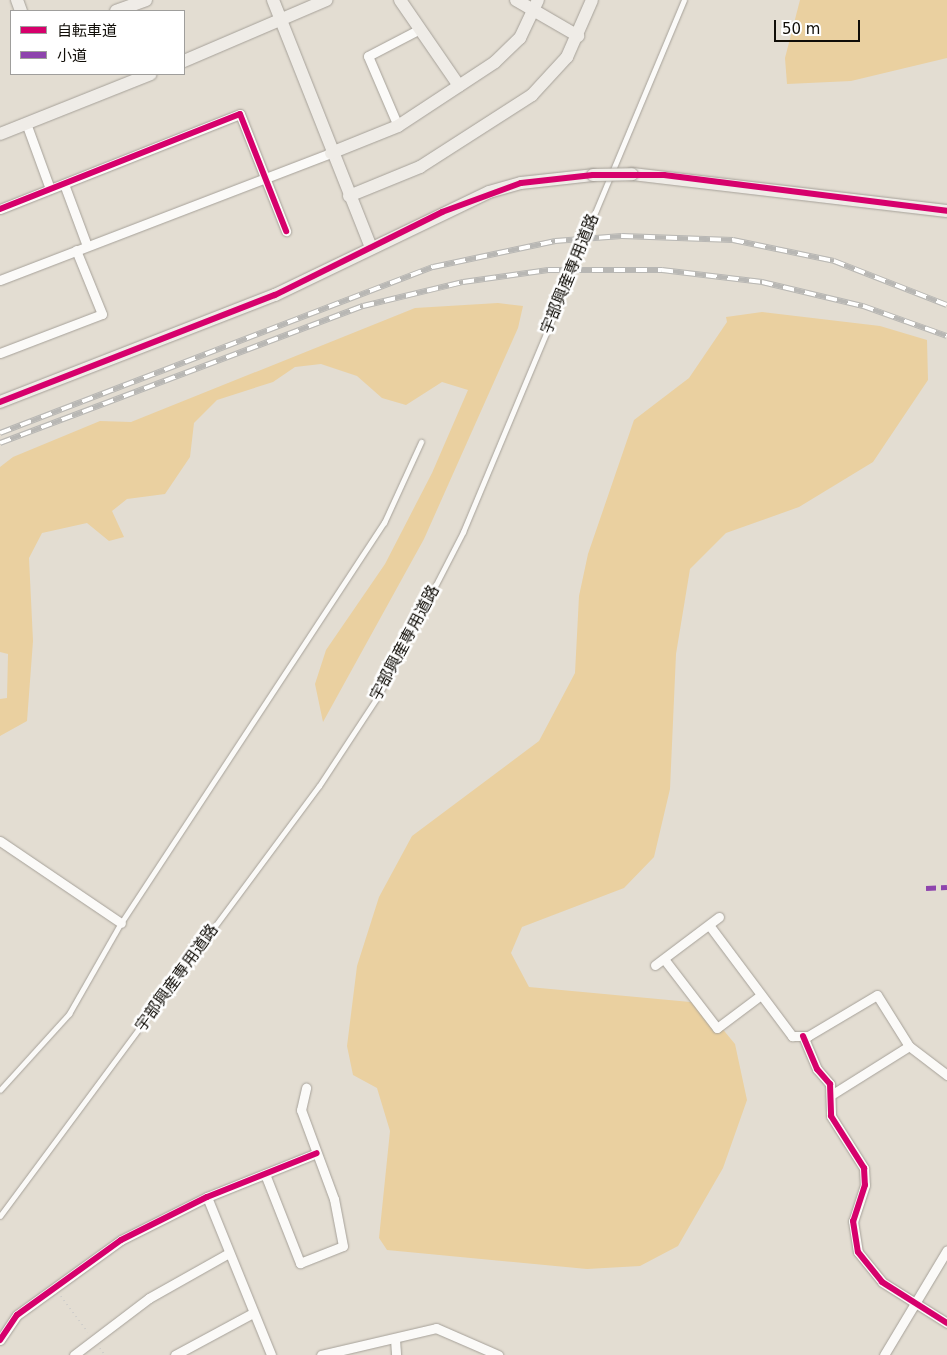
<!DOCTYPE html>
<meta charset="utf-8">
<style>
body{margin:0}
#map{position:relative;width:947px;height:1355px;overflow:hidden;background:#e3ddd2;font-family:"DejaVu Sans","Noto Sans JP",sans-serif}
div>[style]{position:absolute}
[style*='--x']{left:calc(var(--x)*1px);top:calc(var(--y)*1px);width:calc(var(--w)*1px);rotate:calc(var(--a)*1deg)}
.green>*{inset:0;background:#ead0a0}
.path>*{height:2px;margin-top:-1px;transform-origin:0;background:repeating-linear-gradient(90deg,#cfcdca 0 1px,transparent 0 5px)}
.roads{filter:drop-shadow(0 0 1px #a6a199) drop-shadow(0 0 1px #a6a199)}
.lane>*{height:4.5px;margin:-2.25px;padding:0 2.25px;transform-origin:2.25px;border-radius:2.25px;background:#fbfaf8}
.street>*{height:9px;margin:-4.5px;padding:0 4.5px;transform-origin:4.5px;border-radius:4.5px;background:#fbfaf8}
.secondary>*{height:12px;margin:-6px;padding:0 6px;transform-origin:6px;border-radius:6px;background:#efece7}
.rail>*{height:5.5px;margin-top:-2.75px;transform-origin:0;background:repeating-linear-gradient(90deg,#fff 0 11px,#b8b7b4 0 22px);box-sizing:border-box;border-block:1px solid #b8b7b4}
.bridges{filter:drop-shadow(0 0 1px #a6a199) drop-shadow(0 0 1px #a6a199)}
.lane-bridge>*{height:4.5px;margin:-2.25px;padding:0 2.25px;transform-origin:2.25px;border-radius:2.25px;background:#fbfaf8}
.secondary-bridge>*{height:12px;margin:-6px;padding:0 6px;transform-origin:6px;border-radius:6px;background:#efece7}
.quiet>*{height:5px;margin-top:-2.5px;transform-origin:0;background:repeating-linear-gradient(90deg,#8e44ad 0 10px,transparent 0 15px)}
.cycleway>*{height:6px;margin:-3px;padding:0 3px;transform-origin:3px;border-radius:3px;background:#d6006c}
span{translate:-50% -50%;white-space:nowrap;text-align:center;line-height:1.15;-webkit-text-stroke:5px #fff;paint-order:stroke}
.street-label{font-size:16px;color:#100d07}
.legend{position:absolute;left:10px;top:10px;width:175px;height:65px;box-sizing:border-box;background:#fff;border:1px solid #9f9e9c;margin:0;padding:6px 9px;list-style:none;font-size:15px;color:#100d07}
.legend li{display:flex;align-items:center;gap:10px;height:25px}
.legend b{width:25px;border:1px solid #9f9e9c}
.scale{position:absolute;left:774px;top:20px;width:86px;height:22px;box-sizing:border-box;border:2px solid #100d07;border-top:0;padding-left:6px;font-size:15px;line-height:18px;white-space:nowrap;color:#100d07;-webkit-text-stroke:4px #fff;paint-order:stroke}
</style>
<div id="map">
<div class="green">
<div style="clip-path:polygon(800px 0,947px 0,947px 58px,851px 81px,787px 84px,785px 58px)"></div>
<div style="clip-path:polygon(498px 303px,523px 306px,518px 328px,424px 539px,323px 722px,315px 684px,326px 650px,385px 564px,432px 473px,468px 390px,442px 382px,406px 405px,382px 398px,357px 376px,321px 364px,295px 367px,273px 382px,217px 400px,194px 423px,190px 457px,165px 494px,127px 499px,112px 511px,124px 537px,109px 541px,87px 523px,42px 533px,29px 558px,33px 641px,27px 721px,0 736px,0 699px,7px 698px,8px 654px,0 652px,0 467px,13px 457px,100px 421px,131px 422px,415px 308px)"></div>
<div style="clip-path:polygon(762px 312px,880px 326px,927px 340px,928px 380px,873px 462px,799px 507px,726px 533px,690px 569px,676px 654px,670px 789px,654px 857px,624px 888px,522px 927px,511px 953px,529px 987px,701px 1003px,735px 1044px,747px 1100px,723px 1168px,678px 1246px,640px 1266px,587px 1269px,387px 1250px,379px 1238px,390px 1131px,377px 1088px,353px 1075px,347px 1046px,357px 966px,379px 897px,412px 836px,539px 741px,575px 673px,579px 596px,588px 554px,634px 420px,689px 378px,727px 322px,726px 317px)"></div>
</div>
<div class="path">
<div style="--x:61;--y:1296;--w:45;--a:53.1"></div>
<div style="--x:100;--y:1348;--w:9;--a:54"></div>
</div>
<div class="roads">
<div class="lane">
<div style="--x:592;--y:220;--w:238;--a:-67.3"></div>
<div style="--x:0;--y:1090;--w:103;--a:-47.8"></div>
<div style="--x:69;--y:1014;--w:105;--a:-60.3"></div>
<div style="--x:121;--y:923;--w:479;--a:-56.7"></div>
<div style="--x:384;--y:523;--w:89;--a:-65.4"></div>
<div style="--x:0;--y:1216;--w:535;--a:-53.43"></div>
<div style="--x:319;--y:786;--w:111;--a:-56.7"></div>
<div style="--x:380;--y:693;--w:181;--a:-62.7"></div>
<div style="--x:463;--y:532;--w:277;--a:-67.3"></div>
</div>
<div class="street">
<div style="--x:26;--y:123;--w:70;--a:70"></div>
<div style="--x:398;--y:126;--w:76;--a:-113.2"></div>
<div style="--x:368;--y:56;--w:59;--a:-27.4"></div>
<div style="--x:64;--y:184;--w:66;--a:69.6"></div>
<div style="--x:0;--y:209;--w:258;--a:-21.6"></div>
<div style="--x:240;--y:114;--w:126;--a:68.5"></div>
<div style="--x:0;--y:280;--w:355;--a:-21"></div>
<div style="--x:0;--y:353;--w:109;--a:-20.9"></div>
<div style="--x:102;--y:314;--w:69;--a:-112.1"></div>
<div style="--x:0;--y:841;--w:146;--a:34.1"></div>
<div style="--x:709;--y:925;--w:139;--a:53.2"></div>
<div style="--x:792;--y:1036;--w:16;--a:0"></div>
<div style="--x:808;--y:1036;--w:80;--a:-30.7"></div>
<div style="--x:877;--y:995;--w:60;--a:57.9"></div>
<div style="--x:909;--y:1046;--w:48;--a:37.3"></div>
<div style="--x:664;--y:959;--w:87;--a:52.5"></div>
<div style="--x:717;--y:1028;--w:55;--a:-36.9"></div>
<div style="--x:655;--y:965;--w:80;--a:-36.9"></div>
<div style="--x:803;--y:1036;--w:36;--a:67"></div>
<div style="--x:817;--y:1069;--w:20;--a:49"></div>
<div style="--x:830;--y:1084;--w:32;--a:88"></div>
<div style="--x:831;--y:1116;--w:62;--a:57.6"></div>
<div style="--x:864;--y:1168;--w:17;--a:87"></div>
<div style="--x:865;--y:1185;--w:38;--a:108"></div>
<div style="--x:853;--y:1221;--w:31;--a:81"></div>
<div style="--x:858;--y:1252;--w:38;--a:51"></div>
<div style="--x:882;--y:1282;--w:77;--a:32.2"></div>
<div style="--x:831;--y:1095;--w:92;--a:-32.1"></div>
<div style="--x:265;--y:1174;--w:96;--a:68.5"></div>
<div style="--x:300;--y:1263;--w:46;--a:-21.6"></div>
<div style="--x:343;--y:1246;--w:48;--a:-100.8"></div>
<div style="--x:334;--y:1199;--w:95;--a:-110.3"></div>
<div style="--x:301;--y:1110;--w:23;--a:-77"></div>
<div style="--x:207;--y:1197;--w:170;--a:67.9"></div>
<div style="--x:395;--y:1339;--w:16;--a:86"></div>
<div style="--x:0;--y:1340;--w:30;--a:-56"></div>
<div style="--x:17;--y:1315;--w:128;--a:-35.8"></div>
<div style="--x:121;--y:1240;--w:96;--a:-26.6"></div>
<div style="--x:207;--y:1197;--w:118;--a:-21.8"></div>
<div style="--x:74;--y:1355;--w:94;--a:-37.2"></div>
<div style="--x:149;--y:1298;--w:92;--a:-29.4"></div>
<div style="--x:175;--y:1355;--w:89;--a:-28.3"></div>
<div style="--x:321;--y:1355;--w:118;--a:-13.2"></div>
<div style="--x:436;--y:1328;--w:68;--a:23.5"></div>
<div style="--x:884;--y:1355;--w:122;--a:-59"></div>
</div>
<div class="secondary">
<div style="--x:17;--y:0;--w:12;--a:70"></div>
<div style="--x:273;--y:0;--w:266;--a:68.4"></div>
<div style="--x:400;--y:0;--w:104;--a:55.5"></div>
<div style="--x:516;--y:0;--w:72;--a:30.1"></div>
<div style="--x:116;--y:11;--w:32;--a:-20"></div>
<div style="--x:184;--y:61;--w:155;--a:-23.2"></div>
<div style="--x:0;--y:134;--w:162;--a:-21.7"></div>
<div style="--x:331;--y:153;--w:72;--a:-21.9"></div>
<div style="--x:398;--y:126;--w:116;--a:-33.4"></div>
<div style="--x:495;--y:62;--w:35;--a:-44"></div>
<div style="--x:520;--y:38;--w:42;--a:-64.7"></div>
<div style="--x:632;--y:174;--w:317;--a:6.7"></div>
<div style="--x:349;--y:196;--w:77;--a:-22.2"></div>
<div style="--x:420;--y:167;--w:133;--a:-32.7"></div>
<div style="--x:532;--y:95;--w:52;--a:-47.4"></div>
<div style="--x:567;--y:57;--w:62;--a:-66.3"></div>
<div style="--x:0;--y:402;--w:295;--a:-21.3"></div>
<div style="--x:275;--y:295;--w:237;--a:-25.7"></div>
<div style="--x:489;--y:192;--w:33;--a:-16"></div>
<div style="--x:521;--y:183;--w:72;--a:-6.3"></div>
</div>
</div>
<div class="rail">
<div style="--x:0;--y:433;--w:464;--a:-21"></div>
<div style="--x:433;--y:267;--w:125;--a:-12"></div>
<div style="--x:555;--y:241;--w:67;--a:-4.3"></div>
<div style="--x:622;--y:236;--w:111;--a:2.1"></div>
<div style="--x:733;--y:240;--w:103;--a:11.7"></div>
<div style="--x:834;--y:261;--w:121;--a:21.3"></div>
<div style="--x:0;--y:443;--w:388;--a:-20.7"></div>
<div style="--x:363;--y:306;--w:103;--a:-13.5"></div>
<div style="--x:463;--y:282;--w:86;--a:-8"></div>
<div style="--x:548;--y:270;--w:114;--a:0"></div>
<div style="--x:662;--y:270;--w:101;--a:6.8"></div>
<div style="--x:762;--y:282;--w:104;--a:13.4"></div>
<div style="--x:863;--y:306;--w:89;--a:19.7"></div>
</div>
<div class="bridges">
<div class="lane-bridge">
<div style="--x:570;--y:276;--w:60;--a:-68.6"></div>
</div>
<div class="secondary-bridge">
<div style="--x:593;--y:175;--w:39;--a:-1"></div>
</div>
</div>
<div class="quiet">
<div style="--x:926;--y:888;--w:21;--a:-3"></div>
</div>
<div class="cycleway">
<div style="--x:0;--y:209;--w:258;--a:-21.6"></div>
<div style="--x:240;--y:114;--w:126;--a:68.5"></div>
<div style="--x:0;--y:402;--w:295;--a:-21.3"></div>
<div style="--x:275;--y:295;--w:186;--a:-26.4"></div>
<div style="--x:442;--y:212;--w:84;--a:-20.2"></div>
<div style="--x:521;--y:183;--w:72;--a:-6.3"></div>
<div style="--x:593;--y:175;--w:71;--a:0"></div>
<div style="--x:664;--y:175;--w:285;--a:7.2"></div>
<div style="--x:803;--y:1036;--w:36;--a:67"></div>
<div style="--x:817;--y:1069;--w:20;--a:49"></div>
<div style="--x:830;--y:1084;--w:32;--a:88"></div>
<div style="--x:831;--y:1116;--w:62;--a:57.6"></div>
<div style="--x:864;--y:1168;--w:17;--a:87"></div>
<div style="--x:865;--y:1185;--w:38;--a:108"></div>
<div style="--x:853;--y:1221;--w:31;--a:81"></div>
<div style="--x:858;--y:1252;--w:38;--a:51"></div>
<div style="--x:882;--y:1282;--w:77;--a:32.2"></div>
<div style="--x:0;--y:1340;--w:30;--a:-56"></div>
<div style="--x:17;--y:1315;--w:128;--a:-35.8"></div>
<div style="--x:121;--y:1240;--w:96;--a:-26.6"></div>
<div style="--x:207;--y:1197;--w:118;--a:-21.8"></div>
</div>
<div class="street-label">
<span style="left:570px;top:274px;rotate:-68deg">宇部興産専用道路</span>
<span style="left:405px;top:643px;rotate:-62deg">宇部興産専用道路</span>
<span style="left:177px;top:978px;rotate:-54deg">宇部興産専用道路</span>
</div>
<ul class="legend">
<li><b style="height:6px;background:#d6006c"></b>自転車道</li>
<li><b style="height:6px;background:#8e44ad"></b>小道</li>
</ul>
<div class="scale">50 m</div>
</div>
